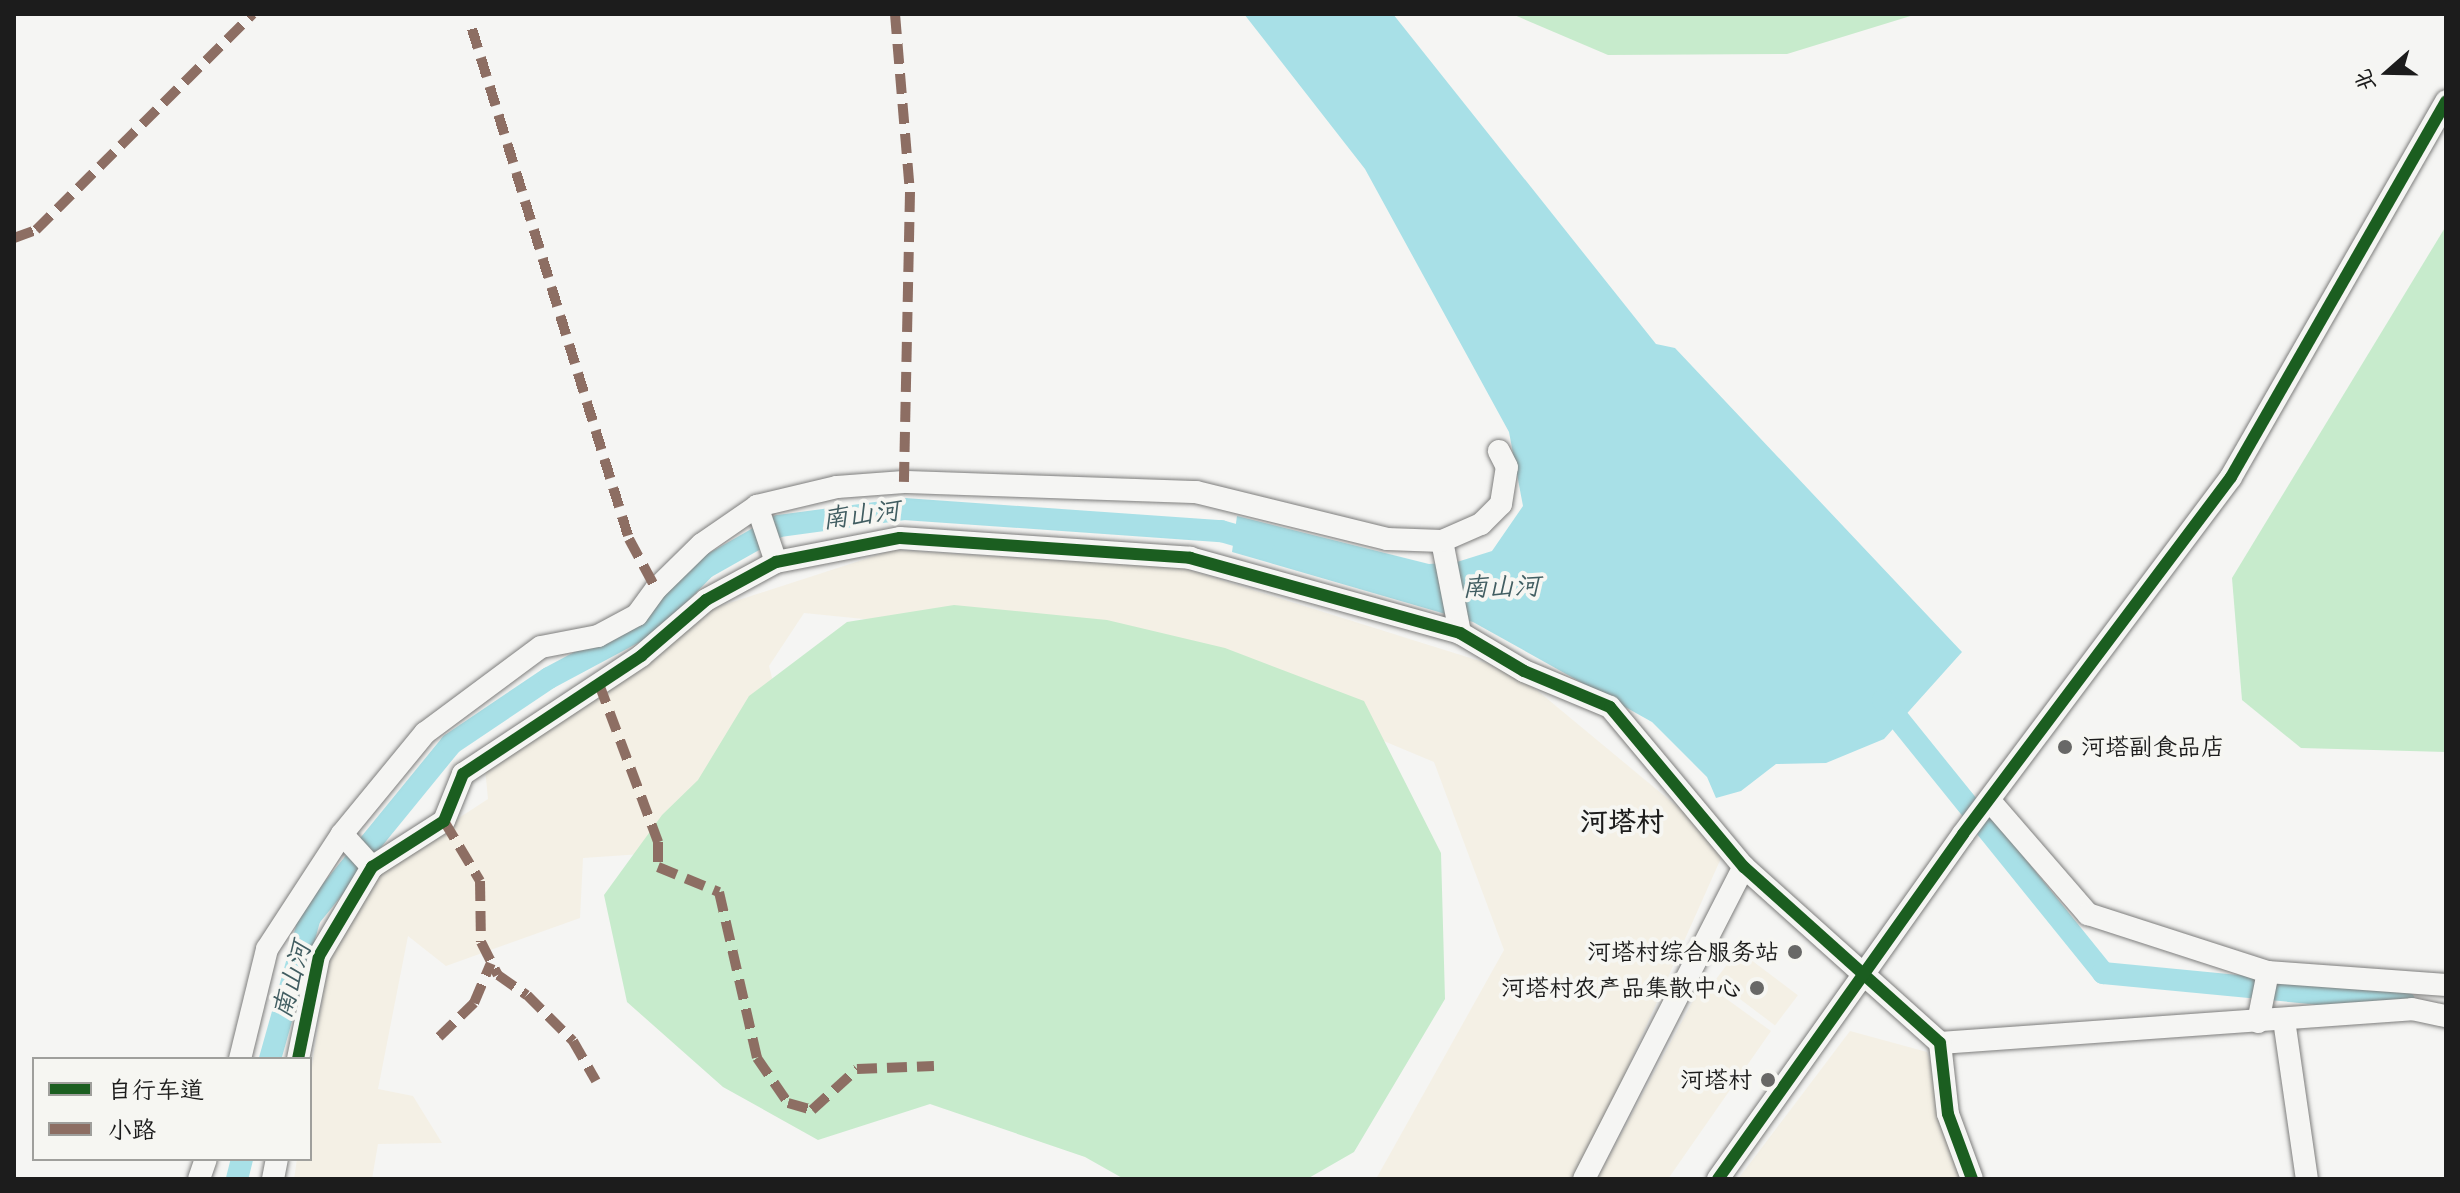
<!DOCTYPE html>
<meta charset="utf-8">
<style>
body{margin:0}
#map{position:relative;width:2460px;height:1193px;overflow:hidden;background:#f5f5f3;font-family:Itim,"LXGW WenKai TC",sans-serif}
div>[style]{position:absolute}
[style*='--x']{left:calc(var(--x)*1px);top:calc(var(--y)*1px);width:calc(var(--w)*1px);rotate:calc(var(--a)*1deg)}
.built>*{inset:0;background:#f4f0e5;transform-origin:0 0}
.green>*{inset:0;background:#c7ebcc}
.water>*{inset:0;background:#a8e0e7}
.canal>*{height:22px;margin:-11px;padding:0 11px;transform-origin:11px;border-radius:11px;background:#a8e0e7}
.roads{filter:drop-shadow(0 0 2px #7e7e7d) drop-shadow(0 0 2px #7e7e7d)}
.minor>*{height:22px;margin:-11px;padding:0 11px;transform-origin:11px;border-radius:11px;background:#f5f5f3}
.quiet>*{height:10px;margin-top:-5px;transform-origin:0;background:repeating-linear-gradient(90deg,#8d6e63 0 20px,transparent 0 30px)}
.cycleway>*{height:12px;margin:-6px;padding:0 6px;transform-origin:6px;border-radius:6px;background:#1b5e20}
.dots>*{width:22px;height:22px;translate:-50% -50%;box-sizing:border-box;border:4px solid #f6f6f2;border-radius:50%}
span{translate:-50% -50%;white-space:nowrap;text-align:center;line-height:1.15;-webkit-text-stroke:8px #f6f6f2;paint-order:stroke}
.poi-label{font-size:24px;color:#1c1c1c}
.left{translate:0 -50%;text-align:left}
.right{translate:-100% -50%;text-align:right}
.water-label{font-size:26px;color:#415d61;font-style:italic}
.quarter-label{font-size:28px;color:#1c1c1c;font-weight:700}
.frame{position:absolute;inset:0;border:16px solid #1c1c1c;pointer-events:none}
.legend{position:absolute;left:32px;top:1057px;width:280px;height:104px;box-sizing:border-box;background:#f6f6f2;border:2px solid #9f9f9c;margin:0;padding:10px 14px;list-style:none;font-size:24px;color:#1c1c1c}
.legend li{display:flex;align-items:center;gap:16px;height:40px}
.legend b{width:40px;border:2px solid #9f9f9c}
.north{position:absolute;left:2348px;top:32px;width:80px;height:80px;-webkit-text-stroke:6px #f6f6f2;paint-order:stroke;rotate:250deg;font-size:22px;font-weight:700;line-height:32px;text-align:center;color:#1c1c1c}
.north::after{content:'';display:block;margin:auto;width:28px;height:36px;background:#1c1c1c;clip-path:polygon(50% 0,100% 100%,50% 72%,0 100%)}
</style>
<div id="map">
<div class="built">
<div style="clip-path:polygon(893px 550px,1183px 568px,1515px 672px,1726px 847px,1578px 1179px,1376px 1179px,1504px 950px,1434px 762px,1163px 649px,804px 613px,769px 666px,787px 735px,642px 854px,583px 858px,580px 918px,446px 966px,408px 936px,378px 1089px,413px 1096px,442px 1143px,378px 1144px,372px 1179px,294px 1179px,297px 1159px,310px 1159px,310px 1078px,329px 957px,376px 872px,488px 799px,485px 768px,711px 609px)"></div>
<div style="left:1738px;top:950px;width:75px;height:38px;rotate:37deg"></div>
<div style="clip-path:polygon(1703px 982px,1771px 1031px,1668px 1179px,1597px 1179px)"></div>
<div style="clip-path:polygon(1850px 1031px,1927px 1052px,1970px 1179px,1738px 1179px)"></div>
</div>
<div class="green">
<div style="clip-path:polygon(1512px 14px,1917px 14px,1787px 54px,1608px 55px)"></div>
<div style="clip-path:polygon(2446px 226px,2446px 752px,2301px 748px,2242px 700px,2232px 578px)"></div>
<div style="clip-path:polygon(954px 605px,1107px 620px,1225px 648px,1364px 701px,1441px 853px,1445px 999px,1354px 1152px,1307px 1179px,1124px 1179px,1085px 1157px,930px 1104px,818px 1140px,723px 1087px,627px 1002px,604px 895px,662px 815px,698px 780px,749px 696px,847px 622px)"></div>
</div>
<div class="water">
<div style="clip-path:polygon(1244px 14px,1393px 14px,1656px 344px,1675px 348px,1962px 652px,1884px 739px,1826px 763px,1776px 764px,1741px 791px,1716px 798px,1707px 777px,1652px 722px,1473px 622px,1232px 552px,1237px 516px,1429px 564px,1457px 562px,1492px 551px,1523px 506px,1509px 432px,1365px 169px)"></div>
</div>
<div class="canal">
<div style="--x:1883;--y:700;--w:351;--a:51.1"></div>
<div style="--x:2103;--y:973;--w:303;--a:5.5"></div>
<div style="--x:270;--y:1059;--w:148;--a:-74.3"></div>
<div style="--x:310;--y:917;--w:223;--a:-50.8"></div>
<div style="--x:451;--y:744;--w:118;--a:-34"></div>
<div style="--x:549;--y:678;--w:115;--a:-28.1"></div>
<div style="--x:650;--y:624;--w:78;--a:-45.5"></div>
<div style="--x:705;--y:568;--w:85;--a:-29.6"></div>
<div style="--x:779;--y:526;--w:126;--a:-7.7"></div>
<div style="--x:904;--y:509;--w:318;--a:4"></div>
<div style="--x:1221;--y:531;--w:44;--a:15.9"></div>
<div style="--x:237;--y:1179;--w:21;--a:-76"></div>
</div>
<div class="roads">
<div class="minor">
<div style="--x:757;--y:506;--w:59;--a:71.3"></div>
<div style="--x:1442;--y:541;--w:94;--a:78.9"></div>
<div style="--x:1990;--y:801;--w:150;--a:49.1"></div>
<div style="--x:2088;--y:914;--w:189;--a:17.9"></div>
<div style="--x:2268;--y:972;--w:178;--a:4.2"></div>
<div style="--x:342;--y:834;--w:45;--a:47.7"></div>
<div style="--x:2284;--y:1020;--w:161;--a:81.8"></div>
<div style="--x:2258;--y:1022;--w:51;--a:-78.7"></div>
<div style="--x:1940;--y:1043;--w:473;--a:-4.1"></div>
<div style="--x:2412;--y:1009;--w:35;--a:12"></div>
<div style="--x:240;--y:1059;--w:113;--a:-76.2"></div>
<div style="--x:267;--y:949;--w:137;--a:-56.9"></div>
<div style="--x:342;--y:834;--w:131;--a:-50.6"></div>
<div style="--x:425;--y:733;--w:144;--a:-36.6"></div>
<div style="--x:541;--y:647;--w:58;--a:-10.9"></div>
<div style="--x:598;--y:636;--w:44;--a:-28.3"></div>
<div style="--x:637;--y:615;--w:32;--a:-54"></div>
<div style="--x:656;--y:589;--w:64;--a:-44.4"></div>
<div style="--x:702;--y:544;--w:67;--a:-34.6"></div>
<div style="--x:757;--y:506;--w:82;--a:-13.4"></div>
<div style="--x:837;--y:487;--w:67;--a:-4.3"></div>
<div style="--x:904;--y:482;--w:292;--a:2"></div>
<div style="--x:1196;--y:492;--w:197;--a:13.8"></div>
<div style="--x:1387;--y:539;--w:55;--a:2.1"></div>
<div style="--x:1442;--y:541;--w:43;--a:-23.6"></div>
<div style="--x:1481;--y:524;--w:28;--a:-45"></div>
<div style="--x:1501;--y:504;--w:37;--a:-81"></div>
<div style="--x:1507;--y:467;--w:18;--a:-117"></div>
<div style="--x:298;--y:1059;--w:105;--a:-78.5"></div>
<div style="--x:319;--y:956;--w:104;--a:-59.2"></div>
<div style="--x:372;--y:867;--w:85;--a:-32.6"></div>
<div style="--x:444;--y:821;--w:51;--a:-68"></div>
<div style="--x:463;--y:774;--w:214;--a:-33.5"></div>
<div style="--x:641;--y:656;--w:86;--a:-40.7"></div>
<div style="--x:706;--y:600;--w:80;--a:-28.5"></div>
<div style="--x:776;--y:562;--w:126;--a:-11"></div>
<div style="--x:900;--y:538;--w:291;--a:3.9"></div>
<div style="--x:1190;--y:558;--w:280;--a:15.5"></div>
<div style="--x:1460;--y:633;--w:74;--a:30.7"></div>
<div style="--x:1524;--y:671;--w:93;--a:22.7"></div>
<div style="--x:1610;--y:707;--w:209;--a:50.1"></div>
<div style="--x:1744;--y:867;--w:263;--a:41.9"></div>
<div style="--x:1940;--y:1043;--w:71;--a:83.6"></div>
<div style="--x:1948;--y:1114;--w:69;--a:69.7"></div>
<div style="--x:199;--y:1179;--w:21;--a:-71"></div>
<div style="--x:273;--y:1179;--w:20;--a:-79"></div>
<div style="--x:1584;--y:1179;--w:351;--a:-62.9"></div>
<div style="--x:1718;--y:1179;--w:423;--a:-54.6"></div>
<div style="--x:1963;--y:834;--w:446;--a:-53.1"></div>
<div style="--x:2231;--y:477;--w:433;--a:-60.2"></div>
</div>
</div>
<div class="quiet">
<div style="--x:895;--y:14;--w:179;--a:85.2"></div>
<div style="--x:910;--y:192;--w:290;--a:91.2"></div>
<div style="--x:472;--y:29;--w:534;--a:72.89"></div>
<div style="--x:629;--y:539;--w:57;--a:61.6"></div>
<div style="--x:14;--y:238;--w:23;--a:-20"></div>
<div style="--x:36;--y:230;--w:306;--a:-44.9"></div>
<div style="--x:599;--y:684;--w:169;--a:69.5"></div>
<div style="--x:658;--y:842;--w:25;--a:90"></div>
<div style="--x:658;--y:867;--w:66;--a:22.3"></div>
<div style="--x:719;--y:892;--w:170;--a:77.1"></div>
<div style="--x:757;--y:1058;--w:55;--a:55.4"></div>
<div style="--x:788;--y:1103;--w:25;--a:16"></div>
<div style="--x:812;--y:1110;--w:61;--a:-42.3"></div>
<div style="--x:857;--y:1069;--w:77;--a:-2.2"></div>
<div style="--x:444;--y:821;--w:70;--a:59"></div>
<div style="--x:480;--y:881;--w:61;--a:89.1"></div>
<div style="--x:481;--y:942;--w:37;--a:63"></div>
<div style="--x:498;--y:975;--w:35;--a:35"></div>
<div style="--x:527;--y:995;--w:65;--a:45"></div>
<div style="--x:573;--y:1041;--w:46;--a:60.1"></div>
<div style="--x:439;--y:1037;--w:49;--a:-44.2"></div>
<div style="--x:474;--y:1003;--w:43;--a:-67"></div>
</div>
<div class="cycleway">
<div style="--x:298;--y:1059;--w:105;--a:-78.5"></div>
<div style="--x:319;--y:956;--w:104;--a:-59.2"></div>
<div style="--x:372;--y:867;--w:85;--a:-32.6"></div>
<div style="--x:444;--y:821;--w:51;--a:-68"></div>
<div style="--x:463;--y:774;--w:214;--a:-33.5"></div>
<div style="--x:641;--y:656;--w:86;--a:-40.7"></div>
<div style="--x:706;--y:600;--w:80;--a:-28.5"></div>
<div style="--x:776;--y:562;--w:126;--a:-11"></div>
<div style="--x:900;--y:538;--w:291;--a:3.9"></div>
<div style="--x:1190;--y:558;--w:280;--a:15.5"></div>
<div style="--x:1460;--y:633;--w:74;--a:30.7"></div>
<div style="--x:1524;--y:671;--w:93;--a:22.7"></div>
<div style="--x:1610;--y:707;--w:209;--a:50.1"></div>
<div style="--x:1744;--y:867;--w:263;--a:41.9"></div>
<div style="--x:1940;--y:1043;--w:71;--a:83.6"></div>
<div style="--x:1948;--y:1114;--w:69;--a:69.7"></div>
<div style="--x:1718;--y:1179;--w:423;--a:-54.6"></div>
<div style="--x:1963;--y:834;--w:446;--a:-53.1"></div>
<div style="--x:2231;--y:477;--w:433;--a:-60.2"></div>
</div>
<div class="dots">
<div style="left:2065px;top:747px;background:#686867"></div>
<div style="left:1795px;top:952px;background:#686867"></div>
<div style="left:1757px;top:988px;background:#686867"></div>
<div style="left:1768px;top:1080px;background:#686867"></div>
</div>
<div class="poi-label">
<span class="left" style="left:2081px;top:747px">河塔副食品店</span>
<span class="right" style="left:1779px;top:952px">河塔村综合服务站</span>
<span class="right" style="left:1741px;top:988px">河塔村农产品集散中心</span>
<span class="right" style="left:1752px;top:1080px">河塔村</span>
</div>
<div class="water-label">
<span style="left:861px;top:515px;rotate:-7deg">南山河</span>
<span style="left:1501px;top:587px;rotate:-1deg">南山河</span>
<span style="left:292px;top:980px;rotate:-74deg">南山河</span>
</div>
<div class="quarter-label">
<span style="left:1622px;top:821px">河塔村</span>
</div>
<div class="frame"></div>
<ul class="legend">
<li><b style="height:10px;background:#1b5e20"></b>自行车道</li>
<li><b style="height:10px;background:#8d6e63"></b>小路</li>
</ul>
<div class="north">北</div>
</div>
